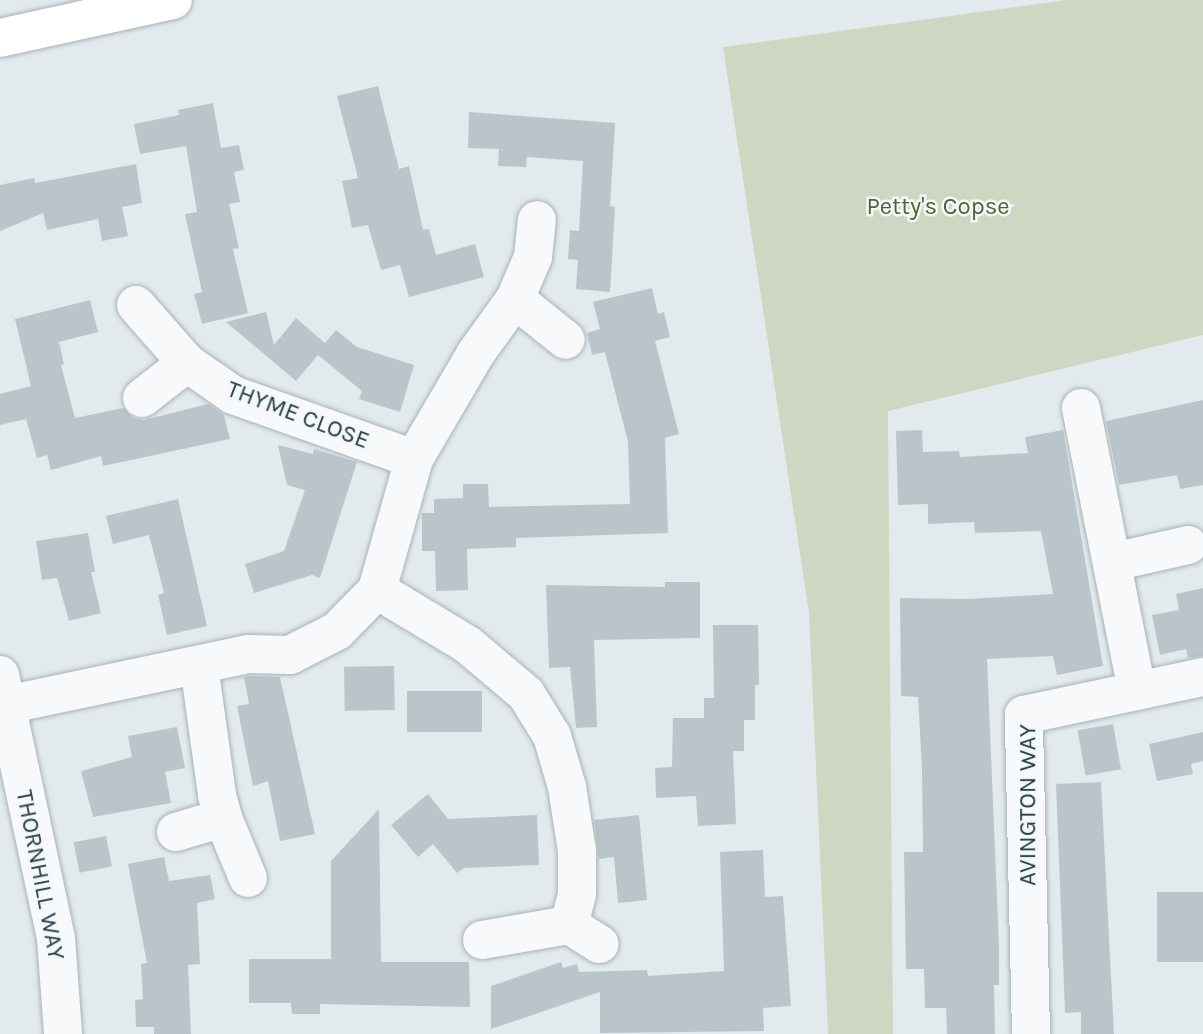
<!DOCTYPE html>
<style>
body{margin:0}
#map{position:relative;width:1203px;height:1034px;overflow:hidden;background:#e3eaed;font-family:Karla,sans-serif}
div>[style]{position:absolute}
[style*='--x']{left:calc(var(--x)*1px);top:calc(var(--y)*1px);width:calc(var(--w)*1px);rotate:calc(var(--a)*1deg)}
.green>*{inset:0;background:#cfd7c3}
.building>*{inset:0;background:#bac5cb;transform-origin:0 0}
.roads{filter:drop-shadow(0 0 2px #a7b3b8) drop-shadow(0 0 2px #a7b3b8)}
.street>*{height:38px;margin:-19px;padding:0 19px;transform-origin:19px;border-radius:19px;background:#f7f9fa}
.secondary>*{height:38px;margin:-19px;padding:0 19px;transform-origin:19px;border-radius:19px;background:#fff}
span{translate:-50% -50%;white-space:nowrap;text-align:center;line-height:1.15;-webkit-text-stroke:5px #f3f8f9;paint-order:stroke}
.park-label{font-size:24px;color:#4e6434}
.street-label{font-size:24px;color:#293e47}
</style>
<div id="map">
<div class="green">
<div style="clip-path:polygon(1067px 0,1203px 0,1203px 335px,888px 411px,893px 1034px,828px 1034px,809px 613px,723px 47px)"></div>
</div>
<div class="building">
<div style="clip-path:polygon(378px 86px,399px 169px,409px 166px,423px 230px,429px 229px,436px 255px,475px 244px,484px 277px,409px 297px,400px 265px,381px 270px,368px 225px,352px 228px,342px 181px,358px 178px,337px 96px)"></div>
<div style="clip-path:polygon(213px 103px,221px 148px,239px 145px,244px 170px,234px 172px,240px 202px,229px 204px,239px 248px,233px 249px,248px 313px,202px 324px,194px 294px,202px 292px,185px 214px,197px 212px,186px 146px,140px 154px,134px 124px,179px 115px,178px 110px)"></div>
<div style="clip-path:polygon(469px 112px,615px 123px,610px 206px,615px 207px,610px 292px,576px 289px,578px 260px,568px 259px,570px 230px,579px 231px,583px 161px,527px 157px,526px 167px,498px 166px,499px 149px,468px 148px)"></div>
<div style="clip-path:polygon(136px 164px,142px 203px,122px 207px,128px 236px,102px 241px,98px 219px,47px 230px,43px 213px,0 231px,0 185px,34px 178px,35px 183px)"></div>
<div style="clip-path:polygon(652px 288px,658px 314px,664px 312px,670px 337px,655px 341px,679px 434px,665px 438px,668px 533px,516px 538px,516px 547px,467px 549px,468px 590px,436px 591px,435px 551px,422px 551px,422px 513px,434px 513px,434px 499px,463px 498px,463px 484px,488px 484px,489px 507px,630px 504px,628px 442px,605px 352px,592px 355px,587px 333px,600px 329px,593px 302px)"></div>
<div style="clip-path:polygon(90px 300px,98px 332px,59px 342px,64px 364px,61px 365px,75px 418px,123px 408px,133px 418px,144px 420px,208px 404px,224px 415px,230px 439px,103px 466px,101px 456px,51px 470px,47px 455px,37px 458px,26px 419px,0 425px,0 394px,31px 386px,15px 319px)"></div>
<div style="clip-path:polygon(266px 312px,274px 345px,296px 318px,325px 343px,336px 330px,357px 347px,414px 365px,400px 412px,359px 399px,362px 391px,318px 355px,296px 381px,226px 322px)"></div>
<div style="clip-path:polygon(1203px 400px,1203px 485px,1180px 489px,1177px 475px,1119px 485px,1106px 421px)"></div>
<div style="clip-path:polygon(922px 430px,923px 452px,959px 451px,960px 457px,1028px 453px,1025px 437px,1063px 430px,1103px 666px,1057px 675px,1053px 656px,987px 659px,999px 946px,999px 985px,994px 985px,995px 1034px,947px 1034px,946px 1008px,925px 1008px,924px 969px,906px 969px,904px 852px,923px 852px,922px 769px,918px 697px,901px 696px,900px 598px,967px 599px,1053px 594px,1041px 531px,975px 533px,974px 522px,928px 524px,928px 504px,898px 505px,896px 431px)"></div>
<div style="clip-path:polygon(278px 445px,313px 454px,314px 449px,357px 462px,320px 578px,312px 575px,254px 593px,245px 564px,284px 551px,305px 490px,287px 485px)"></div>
<div style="clip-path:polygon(178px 499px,207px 626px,167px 635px,158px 595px,164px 593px,149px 535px,113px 544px,106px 516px)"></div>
<div style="clip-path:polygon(88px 533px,95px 572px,91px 572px,101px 613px,69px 621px,57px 578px,42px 580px,36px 541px)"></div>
<div style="clip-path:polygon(665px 582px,700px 582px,700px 638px,594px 640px,597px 727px,576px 728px,570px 667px,549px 668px,546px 585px,665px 587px)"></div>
<div style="clip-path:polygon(1203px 588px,1203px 656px,1188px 658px,1186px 649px,1160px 655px,1152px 615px,1179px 610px,1176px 594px)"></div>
<div style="clip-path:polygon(713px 625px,758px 625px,759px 685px,755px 685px,755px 720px,744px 720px,744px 751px,733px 751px,736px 824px,698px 826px,696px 796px,656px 798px,655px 768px,672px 767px,673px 718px,704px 718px,704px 698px,714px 698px)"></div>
<div style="left:394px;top:666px;width:44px;height:50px;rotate:89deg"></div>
<div style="clip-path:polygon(251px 676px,280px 677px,315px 834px,280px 841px,268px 781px,253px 786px,237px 706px,249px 704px,244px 677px)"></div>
<div style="left:407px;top:691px;width:75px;height:41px"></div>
<div style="left:1113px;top:724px;width:46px;height:36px;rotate:80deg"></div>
<div style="clip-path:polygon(177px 727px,185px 768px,165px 772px,171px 803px,93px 817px,81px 771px,132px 757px,128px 736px)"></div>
<div style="clip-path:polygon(1203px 732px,1203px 761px,1191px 764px,1193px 774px,1157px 781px,1149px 744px)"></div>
<div style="clip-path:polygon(1101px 782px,1114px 1034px,1081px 1034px,1081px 1012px,1065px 1013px,1056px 784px)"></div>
<div style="clip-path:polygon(428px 794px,448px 819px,537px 815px,539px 865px,464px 868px,457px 873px,433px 844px,418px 857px,391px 825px)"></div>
<div style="clip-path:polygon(379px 809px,381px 962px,469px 962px,470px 1007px,320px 1004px,320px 1014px,292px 1014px,291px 1003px,249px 1003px,249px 959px,331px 959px,331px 861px)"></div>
<div style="clip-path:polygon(639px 815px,647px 900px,618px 903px,614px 857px,599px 859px,594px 820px)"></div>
<div style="left:106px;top:836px;width:31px;height:33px;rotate:79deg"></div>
<div style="clip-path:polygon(763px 850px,765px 897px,783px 896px,791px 1006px,763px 1008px,764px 1031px,600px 1033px,600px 992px,491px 1029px,491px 986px,561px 962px,563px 968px,577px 964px,579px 972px,647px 970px,648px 976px,724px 971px,720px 852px)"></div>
<div style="clip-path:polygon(164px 857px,169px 881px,210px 875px,215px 899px,197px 903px,200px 964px,188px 965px,191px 1034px,154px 1034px,154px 1027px,136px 1027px,135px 1000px,143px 999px,141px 964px,147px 963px,128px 864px)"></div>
<div style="left:1203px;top:892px;width:70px;height:46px;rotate:90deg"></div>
</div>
<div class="roads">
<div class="street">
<div style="--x:515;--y:299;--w:65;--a:38.8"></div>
<div style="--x:136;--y:305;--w:77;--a:48.7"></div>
<div style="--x:187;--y:363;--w:56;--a:34.8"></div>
<div style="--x:233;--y:395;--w:192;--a:19.5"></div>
<div style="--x:142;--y:398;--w:57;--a:-37.9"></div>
<div style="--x:1081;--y:408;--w:288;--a:78.8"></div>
<div style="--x:1113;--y:562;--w:77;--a:-12.8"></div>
<div style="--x:377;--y:590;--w:106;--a:31.1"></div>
<div style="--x:468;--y:645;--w:76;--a:40.2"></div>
<div style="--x:526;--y:694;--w:49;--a:58.2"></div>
<div style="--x:552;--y:736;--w:53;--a:73.6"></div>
<div style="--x:567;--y:787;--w:65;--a:81.1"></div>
<div style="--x:577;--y:851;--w:43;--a:90"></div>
<div style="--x:577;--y:894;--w:32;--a:104"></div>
<div style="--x:199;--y:665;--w:131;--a:82.1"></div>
<div style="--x:217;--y:795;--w:24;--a:75"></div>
<div style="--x:223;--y:818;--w:65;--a:67.4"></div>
<div style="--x:0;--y:675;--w:269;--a:78"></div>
<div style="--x:56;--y:938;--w:96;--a:85.8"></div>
<div style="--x:6;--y:705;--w:248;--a:-11.9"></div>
<div style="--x:249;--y:654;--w:41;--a:1.4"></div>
<div style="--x:290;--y:655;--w:53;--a:-27.1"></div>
<div style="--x:337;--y:631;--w:57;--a:-45.7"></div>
<div style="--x:377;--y:590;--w:136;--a:-74.2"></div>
<div style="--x:414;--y:459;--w:123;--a:-59.7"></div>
<div style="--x:476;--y:353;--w:67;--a:-54.2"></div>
<div style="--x:515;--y:299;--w:46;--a:-66.8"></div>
<div style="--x:533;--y:257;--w:37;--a:-84"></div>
<div style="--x:176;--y:832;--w:49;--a:-16.6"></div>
<div style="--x:482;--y:940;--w:88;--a:-9.8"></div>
<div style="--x:569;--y:925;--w:36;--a:32"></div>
<div style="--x:1031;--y:1034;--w:319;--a:-91.3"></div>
<div style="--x:1024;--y:715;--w:183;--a:-12"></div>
</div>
<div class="secondary">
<div style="--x:0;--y:38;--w:177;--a:-12.4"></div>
</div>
</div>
<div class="park-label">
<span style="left:938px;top:207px">Petty's Copse</span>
</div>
<div class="street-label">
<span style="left:298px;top:415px;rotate:21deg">THYME CLOSE</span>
<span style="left:1028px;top:805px;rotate:-90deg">AVINGTON WAY</span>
<span style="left:40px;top:875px;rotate:79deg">THORNHILL WAY</span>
</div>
</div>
